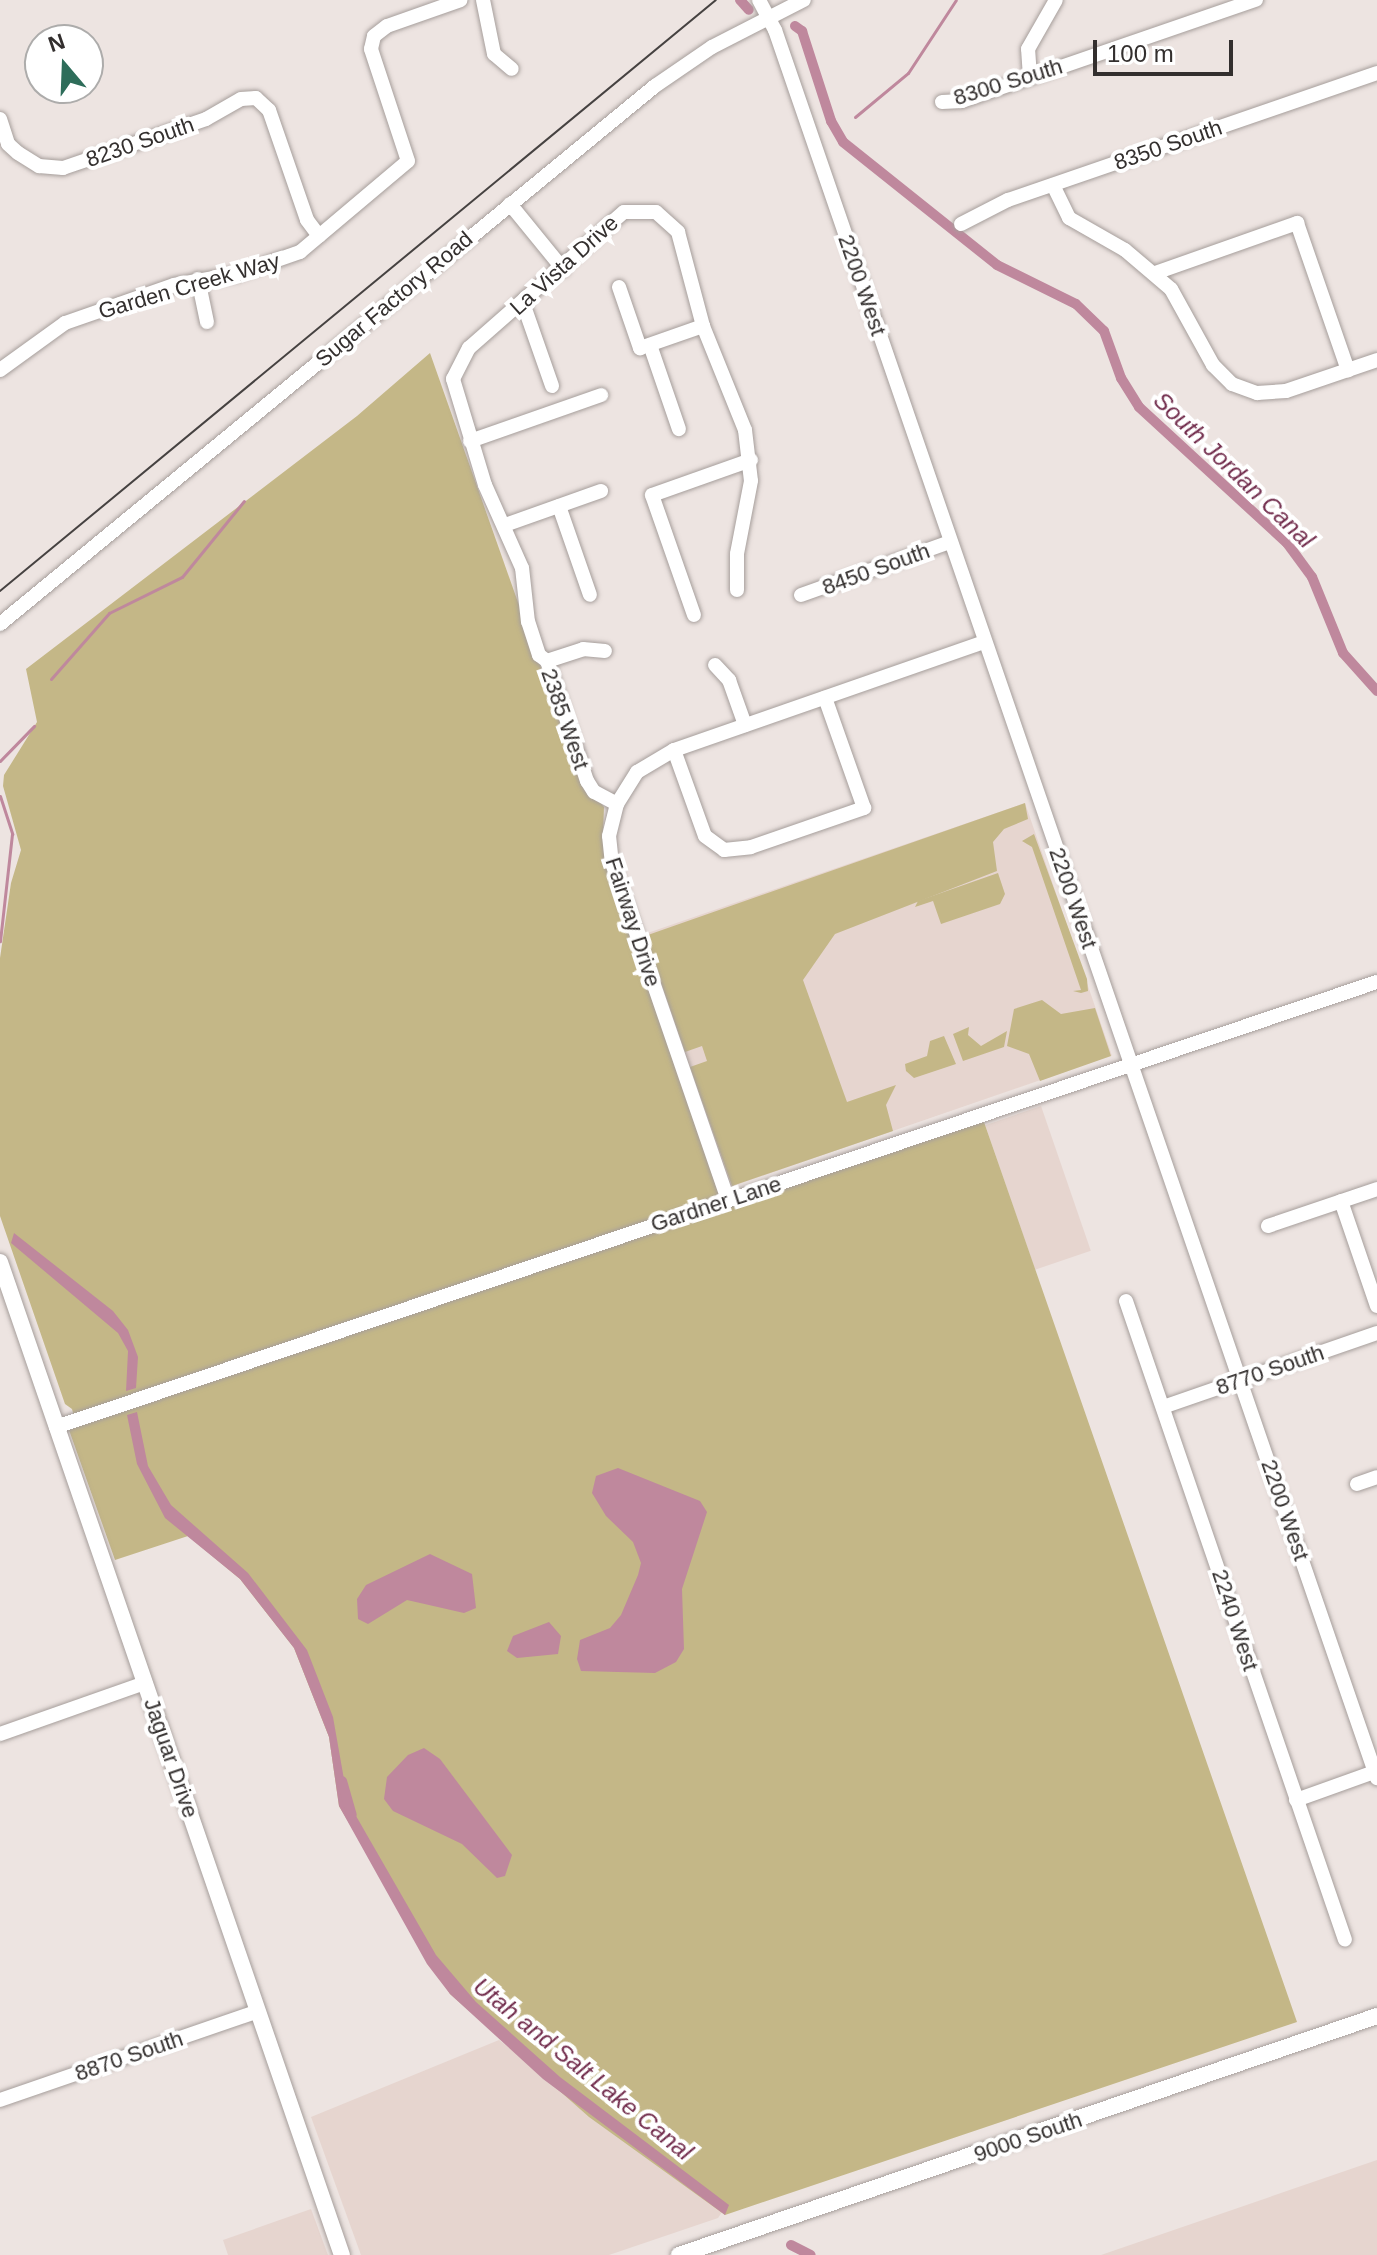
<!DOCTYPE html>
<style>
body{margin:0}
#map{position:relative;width:1377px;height:2255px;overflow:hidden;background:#ede4e1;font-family:Arial,sans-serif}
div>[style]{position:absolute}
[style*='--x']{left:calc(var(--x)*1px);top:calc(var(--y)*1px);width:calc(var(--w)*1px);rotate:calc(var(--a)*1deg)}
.built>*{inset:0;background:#e6d5cf;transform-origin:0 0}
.green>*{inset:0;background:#c4b787}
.water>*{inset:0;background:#bf889d}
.stream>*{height:3px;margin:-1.5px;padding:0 1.5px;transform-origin:1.5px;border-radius:1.5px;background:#bf889d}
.canal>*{height:10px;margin:-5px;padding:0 5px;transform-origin:5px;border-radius:5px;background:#bf889d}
.roads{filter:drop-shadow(0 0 2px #a69e9b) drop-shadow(0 0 2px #a69e9b)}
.minor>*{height:14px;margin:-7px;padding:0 7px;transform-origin:7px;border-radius:7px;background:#fff}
.major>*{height:16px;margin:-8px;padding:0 8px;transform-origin:8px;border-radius:8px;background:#fff}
.tram>*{height:2px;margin:-1px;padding:0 1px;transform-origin:1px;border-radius:1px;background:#464241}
span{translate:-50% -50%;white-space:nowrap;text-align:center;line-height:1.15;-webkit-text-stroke:8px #fff;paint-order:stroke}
.street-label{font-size:22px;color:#332f2e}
.water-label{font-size:24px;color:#722d4d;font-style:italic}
.north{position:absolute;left:24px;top:24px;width:80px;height:80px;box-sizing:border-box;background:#fff;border:2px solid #adacab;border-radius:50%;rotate:341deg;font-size:22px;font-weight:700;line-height:32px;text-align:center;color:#332f2e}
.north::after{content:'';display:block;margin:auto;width:28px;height:36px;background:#2e6d5a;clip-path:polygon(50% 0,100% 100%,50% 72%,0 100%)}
.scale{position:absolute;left:1093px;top:40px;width:140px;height:36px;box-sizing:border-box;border:4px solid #332f2e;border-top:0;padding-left:10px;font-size:24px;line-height:28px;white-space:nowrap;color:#332f2e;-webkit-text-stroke:6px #fff;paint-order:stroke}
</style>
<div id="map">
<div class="built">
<div style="left:1025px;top:803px;width:267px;height:403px;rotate:71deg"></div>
<div style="left:1041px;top:1106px;width:153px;height:59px;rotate:71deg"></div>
<div style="clip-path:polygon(499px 2040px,724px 2209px,718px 2218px,609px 2255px,361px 2255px,311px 2117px)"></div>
<div style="clip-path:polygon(1377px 2160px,1377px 2255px,1101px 2255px)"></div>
<div style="clip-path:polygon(311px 2209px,328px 2255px,228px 2255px,223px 2240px)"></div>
</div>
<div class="green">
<div style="clip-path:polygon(430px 353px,580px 778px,604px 807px,603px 835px,626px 919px,719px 1194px,715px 1196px,718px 1206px,984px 1122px,1297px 2022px,725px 2215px,589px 2117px,450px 1994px,339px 1806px,329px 1737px,294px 1648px,240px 1579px,188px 1536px,115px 1560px,69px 1430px,77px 1427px,72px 1409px,65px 1404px,0 1216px,0 958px,11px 883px,21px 850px,3px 786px,4px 775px,37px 722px,26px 669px,357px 416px)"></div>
<div style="clip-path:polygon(1025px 803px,1028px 819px,1004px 829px,993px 842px,997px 871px,835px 934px,803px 980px,847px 1102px,896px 1085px,886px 1105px,893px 1131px,732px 1186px,690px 1067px,707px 1061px,702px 1046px,685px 1052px,645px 936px)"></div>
<div style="clip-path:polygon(1034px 834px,1087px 979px,1088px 991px,1081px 993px,1073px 991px,1081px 990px,1032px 847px,1022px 841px)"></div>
<div style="clip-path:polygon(998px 873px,1005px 894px,1000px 904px,941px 924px,933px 901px,915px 907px,918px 901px)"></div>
<div style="clip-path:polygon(1042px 1000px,1061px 1014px,1095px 1008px,1111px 1056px,1040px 1081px,1029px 1054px,1007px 1046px,1014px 1009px)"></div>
<div style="clip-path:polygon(969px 1027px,968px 1035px,981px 1046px,1007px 1031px,1004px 1047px,963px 1061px,953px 1034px)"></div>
<div style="clip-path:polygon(944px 1036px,956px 1064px,914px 1078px,906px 1071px,905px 1064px,927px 1056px,930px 1041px)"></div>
</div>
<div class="water">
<div style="clip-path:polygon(14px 1233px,113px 1311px,128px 1330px,138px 1357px,136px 1388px,126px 1391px,128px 1351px,118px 1333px,11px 1243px)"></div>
<div style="clip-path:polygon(137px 1412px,148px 1466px,171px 1505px,248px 1573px,307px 1650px,333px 1717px,348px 1802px,436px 1955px,476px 2002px,560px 2077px,729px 2205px,725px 2215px,543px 2079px,450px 1994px,427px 1964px,339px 1806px,329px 1737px,294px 1648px,240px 1579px,165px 1518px,137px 1464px,127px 1415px)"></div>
<div style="clip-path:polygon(618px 1468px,700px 1501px,707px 1512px,682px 1589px,684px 1649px,676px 1662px,655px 1673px,581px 1671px,577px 1659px,580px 1640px,610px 1628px,621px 1615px,638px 1575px,641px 1563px,633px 1542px,606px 1516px,592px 1493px,596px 1476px)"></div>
<div style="clip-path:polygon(430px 1554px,472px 1574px,476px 1608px,464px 1613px,407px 1600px,368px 1624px,358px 1619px,357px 1599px,366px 1585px)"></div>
<div style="clip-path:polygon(549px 1622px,561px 1636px,558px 1654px,517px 1658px,507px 1651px,513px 1636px)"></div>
<div style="clip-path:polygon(424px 1748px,440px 1759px,512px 1855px,505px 1876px,497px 1878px,462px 1844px,393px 1811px,384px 1799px,387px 1777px,408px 1755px)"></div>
</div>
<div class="stream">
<div style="--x:855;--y:117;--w:69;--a:-39.7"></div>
<div style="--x:908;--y:73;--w:87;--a:-56.7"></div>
<div style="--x:51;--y:679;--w:88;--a:-48.7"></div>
<div style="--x:109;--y:613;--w:81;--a:-26.3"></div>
<div style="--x:182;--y:577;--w:98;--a:-50.8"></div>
<div style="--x:0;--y:761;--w:49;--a:-45.8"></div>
<div style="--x:0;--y:796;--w:40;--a:72"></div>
<div style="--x:12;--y:834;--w:108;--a:96.4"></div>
</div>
<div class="canal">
<div style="--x:740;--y:0;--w:13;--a:48"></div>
<div style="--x:795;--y:26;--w:9;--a:36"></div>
<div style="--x:802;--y:31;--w:95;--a:72.1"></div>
<div style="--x:831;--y:121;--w:24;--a:60"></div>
<div style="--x:843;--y:142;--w:197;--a:38.6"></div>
<div style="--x:997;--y:265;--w:88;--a:26.3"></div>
<div style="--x:1076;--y:304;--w:39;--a:44"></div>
<div style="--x:1104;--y:331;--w:50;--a:70.1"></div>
<div style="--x:1121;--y:378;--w:34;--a:58"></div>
<div style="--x:1139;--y:407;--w:201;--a:42.6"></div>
<div style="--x:1287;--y:543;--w:42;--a:53.7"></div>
<div style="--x:1312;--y:577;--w:82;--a:67.8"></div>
<div style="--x:1343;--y:653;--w:51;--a:48.2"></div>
<div style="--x:342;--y:1781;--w:35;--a:74"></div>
<div style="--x:791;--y:2245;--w:22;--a:27"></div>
</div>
<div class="roads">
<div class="minor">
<div style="--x:483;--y:0;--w:55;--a:78.5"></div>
<div style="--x:494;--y:54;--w:23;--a:40"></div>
<div style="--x:759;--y:0;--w:34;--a:62"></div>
<div style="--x:775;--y:30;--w:1849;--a:71"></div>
<div style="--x:1030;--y:77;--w:28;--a:-94"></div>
<div style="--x:1028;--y:49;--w:56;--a:-60.3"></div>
<div style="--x:942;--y:102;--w:20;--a:-3"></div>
<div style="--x:962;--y:101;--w:311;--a:-19"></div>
<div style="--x:0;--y:119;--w:26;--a:72"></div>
<div style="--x:8;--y:144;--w:13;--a:42"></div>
<div style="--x:18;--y:153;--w:25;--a:32"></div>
<div style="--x:39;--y:166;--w:24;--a:5"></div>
<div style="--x:63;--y:168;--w:151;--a:-18.9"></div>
<div style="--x:206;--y:119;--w:40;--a:-29.7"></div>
<div style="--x:241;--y:99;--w:15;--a:-4"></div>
<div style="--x:256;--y:98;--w:18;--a:43"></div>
<div style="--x:269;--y:110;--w:116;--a:70.9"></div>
<div style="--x:307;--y:220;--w:20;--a:53"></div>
<div style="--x:1053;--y:185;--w:37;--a:64"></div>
<div style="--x:1069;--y:218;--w:64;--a:29.7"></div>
<div style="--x:1125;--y:250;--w:60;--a:40.3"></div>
<div style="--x:1171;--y:289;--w:87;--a:61.1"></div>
<div style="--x:1213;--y:365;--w:27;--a:45"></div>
<div style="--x:1232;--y:384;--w:27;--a:20"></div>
<div style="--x:1257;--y:393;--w:29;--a:-4"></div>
<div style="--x:1286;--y:391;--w:96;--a:-18.8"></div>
<div style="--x:510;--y:204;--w:84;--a:50.8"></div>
<div style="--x:961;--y:224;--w:53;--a:-27.1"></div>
<div style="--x:1008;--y:200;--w:390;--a:-19"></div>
<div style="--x:1155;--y:273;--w:151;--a:-19.4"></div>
<div style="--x:1297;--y:223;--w:156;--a:70.9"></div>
<div style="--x:198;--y:279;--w:44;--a:78.2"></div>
<div style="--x:619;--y:287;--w:65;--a:71"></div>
<div style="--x:640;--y:348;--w:67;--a:-19.2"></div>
<div style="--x:523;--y:303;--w:88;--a:70.7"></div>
<div style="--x:650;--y:345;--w:89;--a:71"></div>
<div style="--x:0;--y:370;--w:80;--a:-35.9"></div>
<div style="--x:65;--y:323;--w:115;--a:-19.2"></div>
<div style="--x:174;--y:285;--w:64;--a:-9.9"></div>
<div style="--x:237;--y:274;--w:67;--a:-19.2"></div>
<div style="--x:300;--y:252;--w:141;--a:-40.1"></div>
<div style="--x:408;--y:161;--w:118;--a:-108.3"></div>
<div style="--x:371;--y:49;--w:13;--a:-77"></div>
<div style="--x:374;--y:36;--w:16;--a:-38"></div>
<div style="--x:387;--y:26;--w:78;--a:-19.4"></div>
<div style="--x:470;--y:441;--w:139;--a:-19.3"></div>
<div style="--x:559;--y:506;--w:94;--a:70.8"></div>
<div style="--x:505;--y:525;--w:102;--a:-19.5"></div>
<div style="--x:801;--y:595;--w:158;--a:-19.6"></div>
<div style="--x:694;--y:615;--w:127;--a:-109.3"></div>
<div style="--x:652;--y:495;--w:105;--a:-19.5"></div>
<div style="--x:0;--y:624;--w:848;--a:-39.4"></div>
<div style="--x:655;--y:86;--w:69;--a:-34.4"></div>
<div style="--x:712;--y:47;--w:103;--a:-27.1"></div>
<div style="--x:547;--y:661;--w:38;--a:-18"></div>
<div style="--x:583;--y:649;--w:22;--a:5"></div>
<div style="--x:715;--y:665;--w:21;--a:47"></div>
<div style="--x:729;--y:680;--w:48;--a:70.4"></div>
<div style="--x:674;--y:750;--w:91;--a:70.2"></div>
<div style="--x:705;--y:836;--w:24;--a:36"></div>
<div style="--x:724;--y:850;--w:27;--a:-6"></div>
<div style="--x:751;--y:847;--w:120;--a:-19"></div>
<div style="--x:864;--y:808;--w:117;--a:-109.5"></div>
<div style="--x:617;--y:804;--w:26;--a:-152"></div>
<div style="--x:594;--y:792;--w:13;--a:-122"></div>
<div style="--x:587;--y:781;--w:126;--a:-108.4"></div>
<div style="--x:547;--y:661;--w:10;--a:-143"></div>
<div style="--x:539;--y:655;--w:35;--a:-108"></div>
<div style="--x:528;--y:622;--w:54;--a:-96.3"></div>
<div style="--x:522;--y:568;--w:91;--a:-114"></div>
<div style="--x:485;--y:485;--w:111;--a:-106.8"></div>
<div style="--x:453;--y:379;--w:35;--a:-63"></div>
<div style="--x:469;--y:348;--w:206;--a:-41.3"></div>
<div style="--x:624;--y:212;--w:32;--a:0"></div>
<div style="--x:656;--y:212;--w:30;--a:42"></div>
<div style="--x:678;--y:232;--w:97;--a:75.1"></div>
<div style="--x:703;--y:326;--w:112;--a:68"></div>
<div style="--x:745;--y:430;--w:51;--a:83.3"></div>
<div style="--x:751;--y:481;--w:74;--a:100.9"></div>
<div style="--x:737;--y:554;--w:36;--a:90"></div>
<div style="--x:728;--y:1200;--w:355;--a:-109"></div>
<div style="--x:612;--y:864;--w:28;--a:-96"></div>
<div style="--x:609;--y:836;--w:33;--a:-76"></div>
<div style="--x:617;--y:804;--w:38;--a:-58"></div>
<div style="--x:637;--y:772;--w:43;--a:-30.7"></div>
<div style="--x:674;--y:750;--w:329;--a:-19.2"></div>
<div style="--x:1341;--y:1201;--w:111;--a:71.1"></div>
<div style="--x:1268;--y:1226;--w:115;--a:-18.7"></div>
<div style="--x:1126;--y:1301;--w:675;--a:71.08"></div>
<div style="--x:1163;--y:1407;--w:226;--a:-19.1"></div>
<div style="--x:56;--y:1427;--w:1394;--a:-18.62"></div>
<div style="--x:1357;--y:1484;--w:21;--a:-19"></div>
<div style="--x:0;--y:1734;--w:154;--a:-19.4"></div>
<div style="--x:1296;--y:1800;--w:86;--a:-19.7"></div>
<div style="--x:0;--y:2100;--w:273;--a:-19"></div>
</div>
<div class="major">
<div style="--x:0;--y:1262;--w:1050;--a:71"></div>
<div style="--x:679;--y:2255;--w:738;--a:-18.9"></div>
</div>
</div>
<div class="tram">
<div style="--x:0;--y:591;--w:928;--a:-39.54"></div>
</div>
<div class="street-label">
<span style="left:1008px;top:82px;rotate:-17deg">8300 South</span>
<span style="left:140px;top:142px;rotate:-19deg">8230 South</span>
<span style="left:1168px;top:145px;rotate:-19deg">8350 South</span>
<span style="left:564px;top:265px;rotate:-42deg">La Vista Drive</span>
<span style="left:862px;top:285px;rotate:71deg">2200 West</span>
<span style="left:189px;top:286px;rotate:-16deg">Garden Creek Way</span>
<span style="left:394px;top:299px;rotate:-40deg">Sugar Factory Road</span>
<span style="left:876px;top:569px;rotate:-20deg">8450 South</span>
<span style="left:565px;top:719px;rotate:71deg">2385 West</span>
<span style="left:1073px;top:898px;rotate:71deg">2200 West</span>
<span style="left:633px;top:922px;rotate:72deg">Fairway Drive</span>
<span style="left:716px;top:1204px;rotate:-18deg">Gardner Lane</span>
<span style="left:1270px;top:1370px;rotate:-19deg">8770 South</span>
<span style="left:1285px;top:1510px;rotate:71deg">2200 West</span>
<span style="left:1235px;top:1620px;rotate:72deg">2240 West</span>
<span style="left:171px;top:1758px;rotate:71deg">Jaguar Drive</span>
<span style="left:129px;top:2056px;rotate:-19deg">8870 South</span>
<span style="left:1028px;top:2137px;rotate:-19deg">9000 South</span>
</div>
<div class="water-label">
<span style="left:1234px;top:470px;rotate:44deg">South Jordan Canal</span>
<span style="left:583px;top:2069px;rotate:39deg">Utah and Salt Lake Canal</span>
</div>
<div class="north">N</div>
<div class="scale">100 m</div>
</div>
